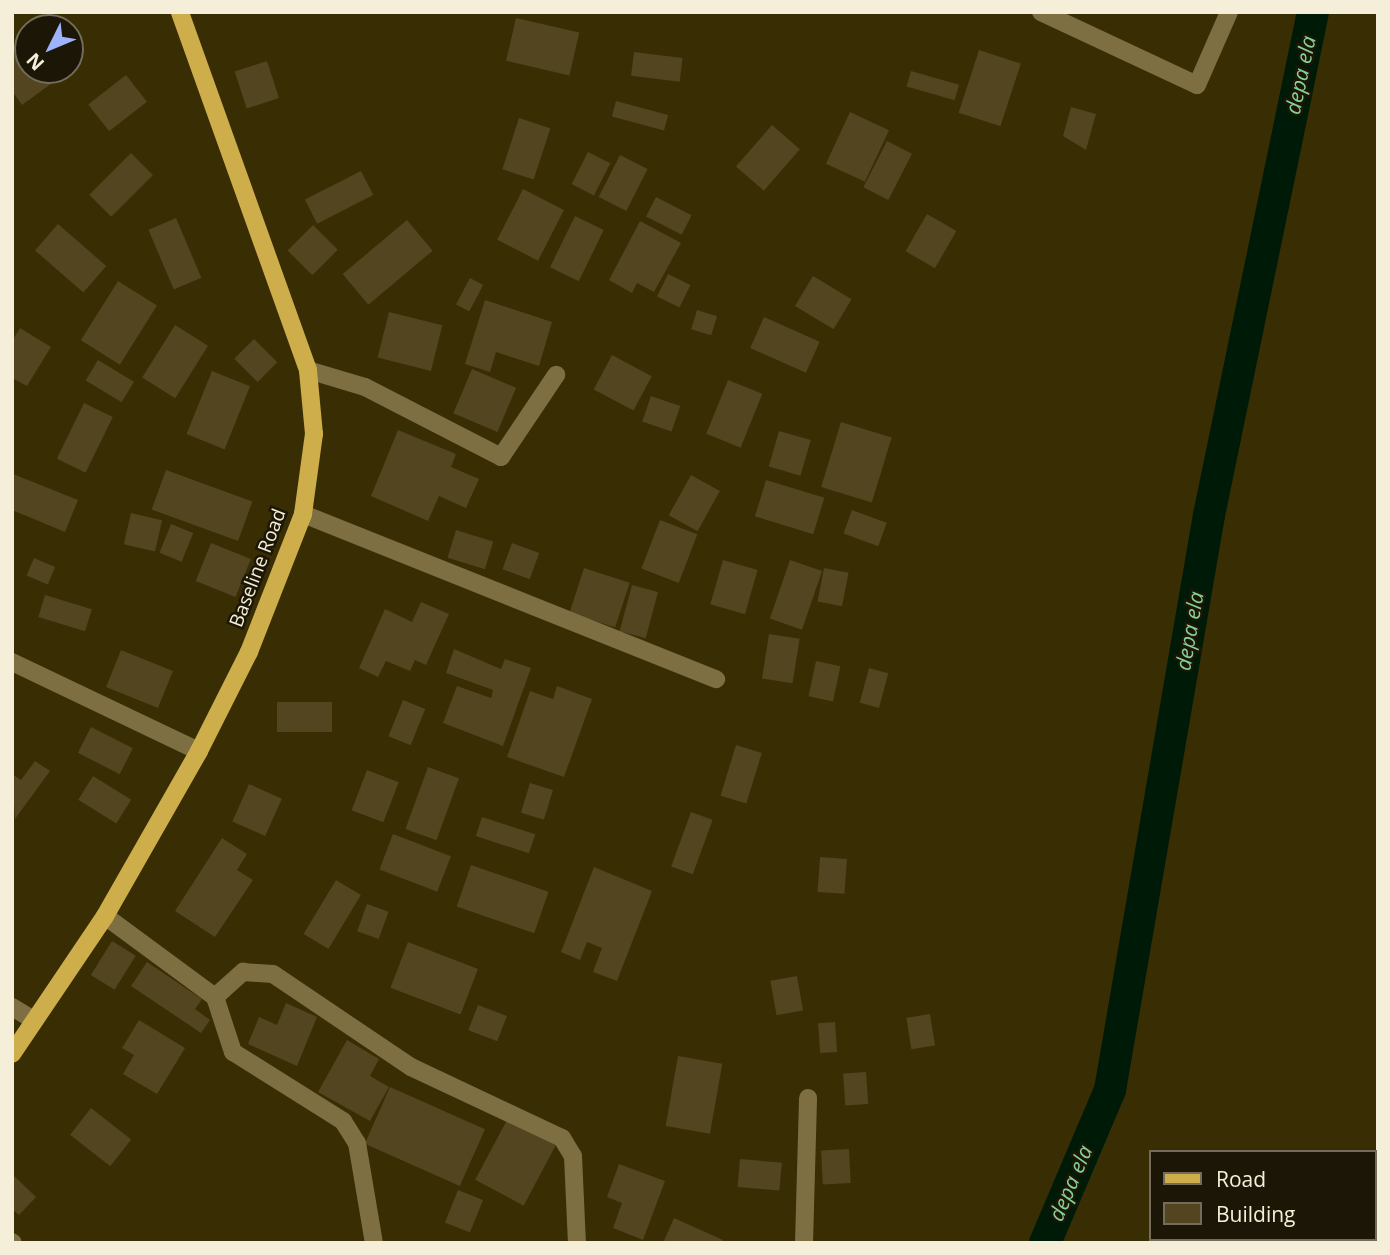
<!DOCTYPE html>
<style>
body{margin:0}
#map{position:relative;width:1390px;height:1255px;overflow:hidden;background:#392d04;font-family:"Open Sans",sans-serif}
div>[style]{position:absolute}
[style*='--x']{left:calc(var(--x)*1px);top:calc(var(--y)*1px);width:calc(var(--w)*1px);rotate:calc(var(--a)*1deg)}
.canal>*{height:32px;margin:-16px;padding:0 16px;transform-origin:16px;border-radius:16px;background:#001a08}
.building>*{inset:0;background:#52451f;transform-origin:0 0}
.street>*{height:18px;margin:-9px;padding:0 9px;transform-origin:9px;border-radius:9px;background:#7e6f43}
.primary>*{height:18px;margin:-9px;padding:0 9px;transform-origin:9px;border-radius:9px;background:#ceae4b}
span{translate:-50% -50%;white-space:nowrap;text-align:center;line-height:1.15;-webkit-text-stroke:5px #1c1606;paint-order:stroke}
.street-label{font-size:19px;color:#f5eed8}
.water-label{font-size:21px;color:#83d398;font-style:italic}
.frame{position:absolute;inset:0;border:14px solid #f5eed8;pointer-events:none}
.legend{position:absolute;left:1149px;top:1150px;width:228px;height:91px;box-sizing:border-box;background:#1c1606;border:2px solid #736c5a;margin:0;padding:9px 12px;list-style:none;font-size:21px;color:#f5eed8}
.legend li{display:flex;align-items:center;gap:14px;height:35px}
.legend b{width:35px;border:2px solid #736c5a}
.north{position:absolute;left:14px;top:14px;width:70px;height:70px;box-sizing:border-box;background:#1c1606;border:2px solid #736c5a;border-radius:50%;rotate:227deg;font-size:19px;font-weight:700;line-height:28px;text-align:center;color:#f5eed8}
.north::after{content:'';display:block;margin:auto;width:24px;height:32px;background:#9eb3fd;clip-path:polygon(50% 0,100% 100%,50% 72%,0 100%)}
</style>
<div id="map">
<div class="canal">
<div style="--x:1045;--y:1243;--w:166;--a:-67"></div>
<div style="--x:1110;--y:1090;--w:583;--a:-80.23"></div>
<div style="--x:1209;--y:515;--w:514;--a:-78.32"></div>
</div>
<div class="building">
<div style="left:516px;top:18px;width:65px;height:44px;rotate:13deg"></div>
<div style="clip-path:polygon(28px 46px,28px 70px,70px 70px,22px 105px,12px 91px,12px 58px)"></div>
<div style="clip-path:polygon(70px 47px,81px 62px,70px 70px)"></div>
<div style="left:979px;top:50px;width:44px;height:66px;rotate:18deg"></div>
<div style="left:634px;top:52px;width:49px;height:24px;rotate:7deg"></div>
<div style="left:267px;top:61px;width:39px;height:34px;rotate:72deg"></div>
<div style="left:911px;top:71px;width:50px;height:16px;rotate:16deg"></div>
<div style="left:126px;top:75px;width:34px;height:48px;rotate:52deg"></div>
<div style="left:616px;top:101px;width:54px;height:16px;rotate:15deg"></div>
<div style="clip-path:polygon(1071px 107px,1096px 114px,1086px 150px,1063px 136px)"></div>
<div style="left:850px;top:112px;width:43px;height:57px;rotate:25deg"></div>
<div style="left:519px;top:118px;width:33px;height:54px;rotate:18deg"></div>
<div style="left:772px;top:125px;width:37px;height:55px;rotate:41deg"></div>
<div style="left:887px;top:141px;width:28px;height:52px;rotate:27deg"></div>
<div style="left:588px;top:152px;width:25px;height:36px;rotate:27deg"></div>
<div style="left:131px;top:153px;width:31px;height:59px;rotate:45deg"></div>
<div style="left:620px;top:155px;width:31px;height:47px;rotate:27deg"></div>
<div style="left:361px;top:171px;width:27px;height:63px;rotate:63deg"></div>
<div style="left:523px;top:189px;width:46px;height:57px;rotate:27deg"></div>
<div style="left:656px;top:197px;width:40px;height:22px;rotate:27deg"></div>
<div style="left:927px;top:214px;width:34px;height:43px;rotate:30deg"></div>
<div style="left:575px;top:216px;width:32px;height:57px;rotate:26deg"></div>
<div style="left:176px;top:218px;width:65px;height:30px;rotate:67deg"></div>
<div style="left:407px;top:220px;width:40px;height:84px;rotate:50deg"></div>
<div style="clip-path:polygon(640px 221px,681px 243px,654px 292px,637px 283px,632px 293px,609px 280px)"></div>
<div style="left:58px;top:224px;width:64px;height:35px;rotate:41deg"></div>
<div style="left:313px;top:225px;width:35px;height:36px;rotate:45deg"></div>
<div style="left:668px;top:274px;width:25px;height:25px;rotate:26deg"></div>
<div style="left:813px;top:276px;width:45px;height:35px;rotate:31deg"></div>
<div style="left:470px;top:278px;width:15px;height:30px;rotate:28deg"></div>
<div style="left:118px;top:281px;width:46px;height:70px;rotate:32deg"></div>
<div style="clip-path:polygon(485px 300px,552px 322px,539px 366px,496px 352px,490px 372px,465px 364px)"></div>
<div style="left:697px;top:310px;width:21px;height:20px;rotate:17deg"></div>
<div style="left:389px;top:312px;width:55px;height:47px;rotate:14deg"></div>
<div style="left:764px;top:317px;width:61px;height:34px;rotate:24deg"></div>
<div style="left:175px;top:325px;width:39px;height:62px;rotate:32deg"></div>
<div style="clip-path:polygon(20px 328px,51px 347px,27px 386px,12px 378px,12px 341px)"></div>
<div style="left:254px;top:339px;width:33px;height:28px;rotate:45deg"></div>
<div style="left:612px;top:355px;width:45px;height:39px;rotate:28deg"></div>
<div style="left:98px;top:360px;width:42px;height:24px;rotate:31deg"></div>
<div style="left:472px;top:369px;width:48px;height:48px;rotate:23deg"></div>
<div style="left:212px;top:371px;width:41px;height:68px;rotate:22deg"></div>
<div style="left:728px;top:380px;width:37px;height:58px;rotate:22deg"></div>
<div style="left:651px;top:396px;width:31px;height:27px;rotate:19deg"></div>
<div style="left:84px;top:403px;width:32px;height:62px;rotate:26deg"></div>
<div style="left:841px;top:422px;width:53px;height:68px;rotate:17deg"></div>
<div style="clip-path:polygon(398px 430px,456px 454px,451px 467px,479px 479px,466px 508px,439px 496px,428px 521px,371px 496px)"></div>
<div style="left:779px;top:431px;width:33px;height:37px;rotate:16deg"></div>
<div style="left:166px;top:470px;width:92px;height:42px;rotate:20deg"></div>
<div style="clip-path:polygon(13px 474px,78px 500px,65px 532px,12px 510px)"></div>
<div style="left:691px;top:475px;width:33px;height:46px;rotate:29deg"></div>
<div style="left:766px;top:480px;width:61px;height:38px;rotate:17deg"></div>
<div style="left:852px;top:510px;width:37px;height:25px;rotate:20deg"></div>
<div style="left:131px;top:513px;width:32px;height:32px;rotate:13deg"></div>
<div style="left:660px;top:520px;width:40px;height:52px;rotate:21deg"></div>
<div style="left:171px;top:524px;width:24px;height:31px;rotate:22deg"></div>
<div style="left:456px;top:530px;width:39px;height:29px;rotate:17deg"></div>
<div style="left:211px;top:543px;width:43px;height:41px;rotate:22deg"></div>
<div style="left:512px;top:543px;width:29px;height:28px;rotate:20deg"></div>
<div style="left:34px;top:558px;width:23px;height:19px;rotate:23deg"></div>
<div style="left:723px;top:560px;width:36px;height:46px;rotate:16deg"></div>
<div style="left:790px;top:560px;width:34px;height:62px;rotate:19deg"></div>
<div style="left:584px;top:568px;width:48px;height:47px;rotate:18deg"></div>
<div style="left:824px;top:568px;width:25px;height:34px;rotate:11deg"></div>
<div style="left:632px;top:585px;width:27px;height:48px;rotate:15deg"></div>
<div style="left:45px;top:595px;width:49px;height:23px;rotate:17deg"></div>
<div style="clip-path:polygon(421px 602px,449px 614px,426px 665px,415px 660px,410px 671px,386px 661px,378px 677px,359px 668px,385px 609px,412px 622px)"></div>
<div style="left:769px;top:634px;width:31px;height:45px;rotate:9deg"></div>
<div style="clip-path:polygon(454px 649px,501px 669px,505px 659px,531px 668px,503px 746px,443px 723px,457px 686px,491px 698px,493px 690px,446px 673px)"></div>
<div style="left:121px;top:650px;width:56px;height:40px;rotate:22deg"></div>
<div style="left:816px;top:661px;width:25px;height:36px;rotate:12deg"></div>
<div style="left:869px;top:668px;width:20px;height:36px;rotate:15deg"></div>
<div style="clip-path:polygon(557px 686px,592px 699px,564px 777px,507px 757px,530px 691px,553px 699px)"></div>
<div style="left:403px;top:700px;width:24px;height:39px;rotate:22deg"></div>
<div style="left:277px;top:702px;width:55px;height:30px"></div>
<div style="left:91px;top:727px;width:47px;height:29px;rotate:27deg"></div>
<div style="left:736px;top:745px;width:27px;height:53px;rotate:17deg"></div>
<div style="clip-path:polygon(35px 761px,50px 771px,15px 819px,12px 774px,21px 780px)"></div>
<div style="left:428px;top:767px;width:33px;height:66px;rotate:20deg"></div>
<div style="left:367px;top:770px;width:34px;height:43px;rotate:21deg"></div>
<div style="left:93px;top:776px;width:45px;height:28px;rotate:32deg"></div>
<div style="left:530px;top:783px;width:24px;height:31px;rotate:17deg"></div>
<div style="left:249px;top:784px;width:36px;height:41px;rotate:24deg"></div>
<div style="left:691px;top:812px;width:23px;height:58px;rotate:20deg"></div>
<div style="left:482px;top:817px;width:56px;height:20px;rotate:18deg"></div>
<div style="left:393px;top:834px;width:62px;height:38px;rotate:21deg"></div>
<div style="clip-path:polygon(222px 838px,247px 854px,237px 870px,253px 880px,215px 937px,175px 911px)"></div>
<div style="left:820px;top:857px;width:27px;height:35px;rotate:4deg"></div>
<div style="left:471px;top:865px;width:82px;height:44px;rotate:19deg"></div>
<div style="clip-path:polygon(594px 867px,652px 891px,617px 981px,593px 972px,602px 948px,587px 942px,580px 960px,561px 952px)"></div>
<div style="left:336px;top:880px;width:29px;height:63px;rotate:31deg"></div>
<div style="left:367px;top:904px;width:23px;height:29px;rotate:20deg"></div>
<div style="left:112px;top:941px;width:28px;height:40px;rotate:32deg"></div>
<div style="left:408px;top:942px;width:75px;height:49px;rotate:21deg"></div>
<div style="clip-path:polygon(147px 962px,202px 999px,195px 1009px,210px 1020px,201px 1033px,131px 986px)"></div>
<div style="left:797px;top:976px;width:35px;height:27px;rotate:80deg"></div>
<div style="clip-path:polygon(286px 1003px,317px 1017px,297px 1066px,248px 1044px,259px 1017px,277px 1025px)"></div>
<div style="left:478px;top:1005px;width:31px;height:27px;rotate:21deg"></div>
<div style="left:930px;top:1014px;width:32px;height:24px;rotate:81deg"></div>
<div style="clip-path:polygon(139px 1020px,185px 1048px,157px 1094px,123px 1074px,134px 1055px,122px 1048px)"></div>
<div style="left:835px;top:1022px;width:30px;height:17px;rotate:86deg"></div>
<div style="clip-path:polygon(347px 1040px,379px 1059px,370px 1076px,389px 1087px,370px 1121px,318px 1092px)"></div>
<div style="left:678px;top:1056px;width:45px;height:71px;rotate:10deg"></div>
<div style="left:866px;top:1072px;width:32px;height:23px;rotate:86deg"></div>
<div style="left:390px;top:1087px;width:104px;height:62px;rotate:24deg"></div>
<div style="left:91px;top:1108px;width:51px;height:34px;rotate:38deg"></div>
<div style="left:508px;top:1118px;width:55px;height:70px;rotate:28deg"></div>
<div style="left:849px;top:1149px;width:34px;height:28px;rotate:87deg"></div>
<div style="left:740px;top:1159px;width:42px;height:28px;rotate:5deg"></div>
<div style="clip-path:polygon(619px 1164px,665px 1181px,643px 1240px,613px 1228px,622px 1203px,607px 1197px)"></div>
<div style="clip-path:polygon(12px 1174px,36px 1197px,19px 1215px,12px 1209px)"></div>
<div style="left:458px;top:1190px;width:27px;height:35px;rotate:22deg"></div>
<div style="clip-path:polygon(674px 1218px,723px 1240px,722px 1243px,663px 1243px)"></div>
<div style="clip-path:polygon(1294px 1239px,1331px 1239px,1292px 1243px)"></div>
</div>
<div class="street">
<div style="--x:1041;--y:12;--w:172;--a:25.1"></div>
<div style="--x:1197;--y:85;--w:80;--a:-66.3"></div>
<div style="--x:308;--y:370;--w:59;--a:16.6"></div>
<div style="--x:365;--y:387;--w:153;--a:27.2"></div>
<div style="--x:501;--y:457;--w:99;--a:-56.1"></div>
<div style="--x:303;--y:514;--w:445;--a:21.8"></div>
<div style="--x:12;--y:662;--w:207;--a:25.5"></div>
<div style="--x:105;--y:916;--w:137;--a:36.4"></div>
<div style="--x:215;--y:997;--w:38;--a:-42"></div>
<div style="--x:243;--y:972;--w:30;--a:4"></div>
<div style="--x:273;--y:974;--w:166;--a:34"></div>
<div style="--x:411;--y:1067;--w:167;--a:25.2"></div>
<div style="--x:562;--y:1138;--w:21;--a:59"></div>
<div style="--x:573;--y:1156;--w:87;--a:87.4"></div>
<div style="--x:215;--y:997;--w:58;--a:71.9"></div>
<div style="--x:233;--y:1052;--w:130;--a:32.1"></div>
<div style="--x:343;--y:1121;--w:26;--a:58"></div>
<div style="--x:357;--y:1143;--w:101;--a:80.4"></div>
<div style="--x:12;--y:1007;--w:26;--a:31"></div>
<div style="--x:12;--y:1242;--w:1;--a:45"></div>
<div style="--x:804;--y:1243;--w:145;--a:-88.4"></div>
</div>
<div class="primary">
<div style="--x:12;--y:1054;--w:166;--a:-56"></div>
<div style="--x:105;--y:916;--w:190;--a:-60.3"></div>
<div style="--x:199;--y:751;--w:111;--a:-63.2"></div>
<div style="--x:249;--y:652;--w:148;--a:-68.6"></div>
<div style="--x:303;--y:514;--w:81;--a:-82.2"></div>
<div style="--x:314;--y:434;--w:64;--a:-95.4"></div>
<div style="--x:308;--y:370;--w:380;--a:-109.7"></div>
</div>
<div class="street-label">
<span style="left:258px;top:568px;rotate:-69deg">Baseline Road</span>
</div>
<div class="water-label">
<span style="left:1300px;top:75px;rotate:-78deg">depa ela</span>
<span style="left:1189px;top:631px;rotate:-80deg">depa ela</span>
<span style="left:1070px;top:1183px;rotate:-67deg">depa ela</span>
</div>
<div class="frame"></div>
<ul class="legend">
<li><b style="height:9px;background:#ceae4b"></b>Road</li>
<li><b style="height:19px;background:#52451f"></b>Building</li>
</ul>
<div class="north">N</div>
</div>
